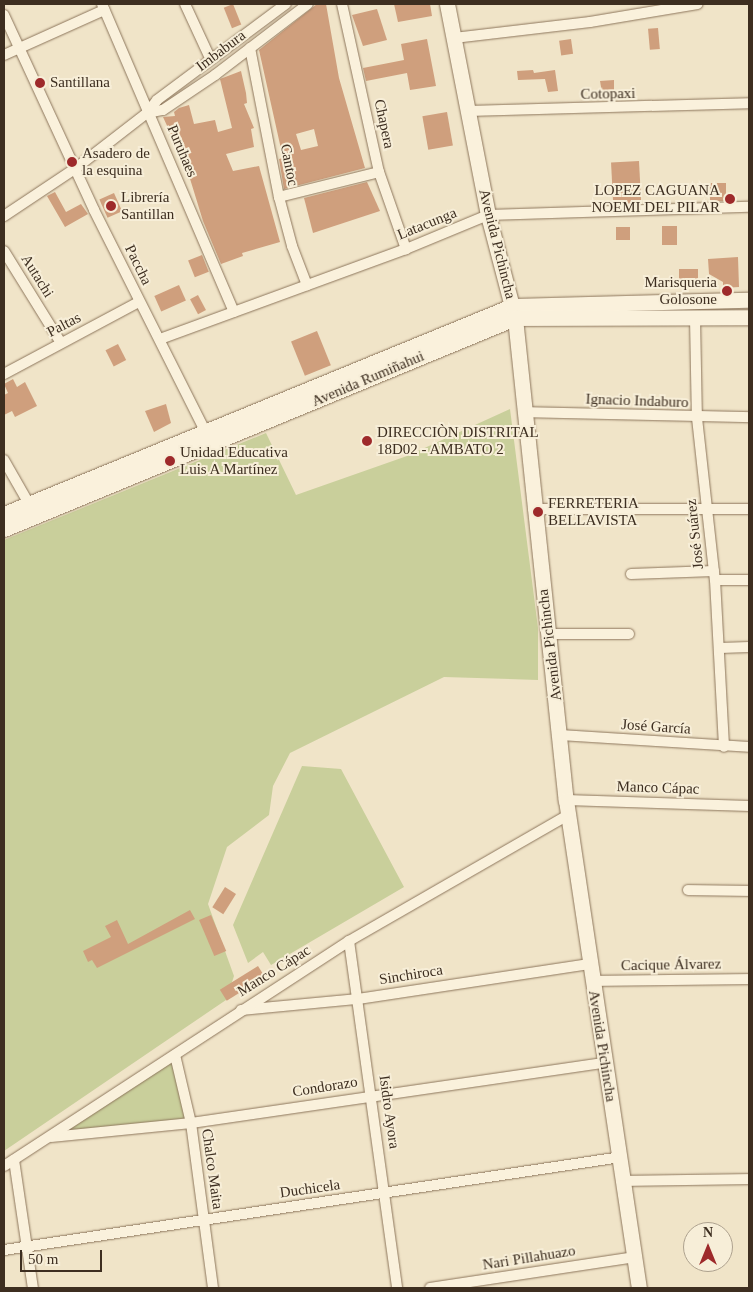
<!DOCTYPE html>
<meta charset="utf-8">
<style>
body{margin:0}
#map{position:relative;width:753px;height:1292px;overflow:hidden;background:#f0e4c8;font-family:Georgia,serif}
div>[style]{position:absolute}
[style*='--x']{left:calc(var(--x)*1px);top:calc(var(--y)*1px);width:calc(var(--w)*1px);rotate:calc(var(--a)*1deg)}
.green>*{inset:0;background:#c9cf9b}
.building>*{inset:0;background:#cf9f7d;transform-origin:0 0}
.roads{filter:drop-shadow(0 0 1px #8d765c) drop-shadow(0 0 1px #8d765c)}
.street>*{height:10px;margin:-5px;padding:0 5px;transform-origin:5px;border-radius:5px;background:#faf1dc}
.secondary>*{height:15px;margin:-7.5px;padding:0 7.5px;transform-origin:7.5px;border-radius:7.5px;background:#faf1dc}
.dots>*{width:14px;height:14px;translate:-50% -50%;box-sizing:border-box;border:2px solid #f7eed8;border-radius:50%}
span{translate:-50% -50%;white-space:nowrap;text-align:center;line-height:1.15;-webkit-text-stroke:4px #f7eed8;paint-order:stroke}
.street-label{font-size:15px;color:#3d2e20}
.poi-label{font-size:15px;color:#3d2e20}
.left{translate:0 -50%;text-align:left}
.right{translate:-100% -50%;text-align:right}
.frame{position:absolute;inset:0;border:5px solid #3d2e20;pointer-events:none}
.north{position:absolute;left:683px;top:1222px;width:50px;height:50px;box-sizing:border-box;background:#f7eed8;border:1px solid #ada18e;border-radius:50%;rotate:0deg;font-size:14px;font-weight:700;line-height:20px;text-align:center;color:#3d2e20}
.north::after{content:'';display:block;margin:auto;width:18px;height:22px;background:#9e2a2b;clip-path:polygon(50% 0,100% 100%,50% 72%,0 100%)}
.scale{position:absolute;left:20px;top:1250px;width:82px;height:22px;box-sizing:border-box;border:2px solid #3d2e20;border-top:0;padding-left:6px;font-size:15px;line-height:18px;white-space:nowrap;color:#3d2e20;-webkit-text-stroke:4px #f7eed8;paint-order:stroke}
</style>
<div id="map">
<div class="green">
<div style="clip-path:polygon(510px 409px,538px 628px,538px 680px,444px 677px,290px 753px,273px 786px,269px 815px,227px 847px,208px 904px,234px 976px,226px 1000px,4px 1151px,4px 540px,266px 433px,296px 495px,407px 456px)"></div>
<div style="clip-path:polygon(302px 766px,341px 769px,404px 887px,271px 965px,263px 952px,248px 963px,233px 925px)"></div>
<div style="clip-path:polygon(173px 1059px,187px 1120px,61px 1134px)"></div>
</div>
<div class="building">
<div style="left:233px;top:4px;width:22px;height:10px;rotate:68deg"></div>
<div style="clip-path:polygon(evenodd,317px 4px,326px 4px,339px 78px,365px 168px,284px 189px,279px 159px,283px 158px,259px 50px,317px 4px,314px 129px,318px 146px,301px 150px,296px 134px,314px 129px)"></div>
<div style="clip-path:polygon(394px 4px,430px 4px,432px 16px,398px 22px)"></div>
<div style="clip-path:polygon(377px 9px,387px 40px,363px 46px,352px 15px)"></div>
<div style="left:658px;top:28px;width:21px;height:10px;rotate:85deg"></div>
<div style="clip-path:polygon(427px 39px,436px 86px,410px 90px,407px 73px,366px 81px,363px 68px,404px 60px,401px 44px)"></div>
<div style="left:571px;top:39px;width:15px;height:12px;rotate:82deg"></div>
<div style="clip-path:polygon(533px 70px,534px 73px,555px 70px,558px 91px,548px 92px,545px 79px,518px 80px,517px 71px)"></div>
<div style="clip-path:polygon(241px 71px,246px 93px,247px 103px,244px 104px,254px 128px,251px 129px,254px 147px,226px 154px,233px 171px,259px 166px,280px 242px,242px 253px,243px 256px,221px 264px,203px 221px,187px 169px,163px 117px,175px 116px,174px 112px,179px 108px,189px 105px,194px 124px,215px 120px,218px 132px,232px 128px,220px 79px)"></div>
<div style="clip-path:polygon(614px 80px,614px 97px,603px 98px,600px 81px)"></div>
<div style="left:447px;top:112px;width:34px;height:25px;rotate:80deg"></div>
<div style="left:639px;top:161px;width:42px;height:28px;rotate:87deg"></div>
<div style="clip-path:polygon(367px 182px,380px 211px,313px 233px,304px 198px)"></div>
<div style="left:710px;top:183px;width:16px;height:18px"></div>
<div style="clip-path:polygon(55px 192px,66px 212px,81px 204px,88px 214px,65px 227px,47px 196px)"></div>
<div style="left:114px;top:193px;width:20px;height:16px;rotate:66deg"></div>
<div style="left:662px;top:226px;width:15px;height:19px"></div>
<div style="left:616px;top:227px;width:14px;height:13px"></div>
<div style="left:202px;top:255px;width:18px;height:15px;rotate:68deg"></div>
<div style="clip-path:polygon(738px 257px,739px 287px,723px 288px,723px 282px,709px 274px,708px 259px)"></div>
<div style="left:679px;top:269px;width:19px;height:18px"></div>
<div style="left:179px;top:285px;width:17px;height:27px;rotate:66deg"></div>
<div style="left:198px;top:295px;width:17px;height:9px;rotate:62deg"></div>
<div style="left:317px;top:331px;width:37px;height:28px;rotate:68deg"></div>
<div style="left:118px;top:344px;width:18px;height:14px;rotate:63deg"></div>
<div style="clip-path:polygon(13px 379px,17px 387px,25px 382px,37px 406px,15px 417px,12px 411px,4px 415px,4px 395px,8px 393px,4px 384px)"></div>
<div style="clip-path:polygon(166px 404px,171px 423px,154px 432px,145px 411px)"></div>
<div style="left:225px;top:887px;width:13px;height:24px;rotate:32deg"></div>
<div style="clip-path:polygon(190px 910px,195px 919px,97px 968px,92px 960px,88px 962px,83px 951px,111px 937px,105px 926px,117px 920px,128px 944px)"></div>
<div style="left:211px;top:915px;width:39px;height:13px;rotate:67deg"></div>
<div style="left:258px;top:966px;width:13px;height:45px;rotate:58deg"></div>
</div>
<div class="roads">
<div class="street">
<div style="--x:102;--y:4;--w:335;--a:66.8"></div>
<div style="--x:185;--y:4;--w:60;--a:65.2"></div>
<div style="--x:342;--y:4;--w:172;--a:77.6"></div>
<div style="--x:379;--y:172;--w:82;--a:70.7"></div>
<div style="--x:4;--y:15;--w:215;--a:65.2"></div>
<div style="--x:94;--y:210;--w:254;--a:63.3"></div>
<div style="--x:454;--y:38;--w:137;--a:-6.7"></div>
<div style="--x:590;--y:22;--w:109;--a:-9.5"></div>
<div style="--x:250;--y:48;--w:152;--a:79"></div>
<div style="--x:279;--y:197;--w:51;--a:75.1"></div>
<div style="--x:292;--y:246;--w:42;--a:69"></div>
<div style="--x:4;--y:55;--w:110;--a:-24.2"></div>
<div style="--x:468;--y:111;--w:281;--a:-1.6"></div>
<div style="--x:147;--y:113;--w:16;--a:-11"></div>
<div style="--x:163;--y:110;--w:63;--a:-33.9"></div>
<div style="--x:215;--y:75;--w:117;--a:-37.4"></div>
<div style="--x:279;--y:197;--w:103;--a:-14"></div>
<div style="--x:4;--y:216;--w:87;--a:-33.7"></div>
<div style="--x:76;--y:168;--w:90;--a:-37.8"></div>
<div style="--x:147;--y:113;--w:16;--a:-52"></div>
<div style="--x:157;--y:100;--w:161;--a:-36.7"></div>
<div style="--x:4;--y:251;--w:108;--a:58.2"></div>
<div style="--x:695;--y:318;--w:100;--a:88.9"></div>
<div style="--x:697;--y:418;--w:163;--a:83.7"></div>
<div style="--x:715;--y:580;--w:167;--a:86.9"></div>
<div style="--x:160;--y:339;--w:262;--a:-20.1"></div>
<div style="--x:406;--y:249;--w:89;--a:-22.5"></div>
<div style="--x:488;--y:215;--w:261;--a:-1.8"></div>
<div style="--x:4;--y:374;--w:153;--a:-28.1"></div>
<div style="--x:524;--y:412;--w:225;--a:1.3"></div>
<div style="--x:4;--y:460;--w:56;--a:60.3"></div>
<div style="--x:533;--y:509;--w:216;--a:0"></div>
<div style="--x:631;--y:574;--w:83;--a:-2.1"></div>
<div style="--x:715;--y:580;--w:34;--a:0"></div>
<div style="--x:548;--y:634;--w:81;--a:0"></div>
<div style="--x:720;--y:648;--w:29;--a:-2"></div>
<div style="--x:560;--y:735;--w:189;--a:3.6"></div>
<div style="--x:566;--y:800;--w:183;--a:1.9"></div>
<div style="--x:688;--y:890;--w:61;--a:0.9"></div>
<div style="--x:349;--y:941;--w:350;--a:82.1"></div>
<div style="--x:592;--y:981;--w:157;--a:-0.7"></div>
<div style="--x:241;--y:1010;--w:118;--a:-5.4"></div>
<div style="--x:358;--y:999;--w:234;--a:-8.6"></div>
<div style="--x:175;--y:1055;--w:70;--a:76.8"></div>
<div style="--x:191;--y:1123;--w:166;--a:82.4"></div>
<div style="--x:51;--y:1137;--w:141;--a:-5.7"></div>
<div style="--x:191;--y:1123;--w:417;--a:-8.3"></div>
<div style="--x:14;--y:1160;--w:129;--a:81.6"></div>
<div style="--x:4;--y:1166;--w:412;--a:-33.1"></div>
<div style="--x:349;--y:941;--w:253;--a:-29.9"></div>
<div style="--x:624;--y:1181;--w:125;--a:-0.9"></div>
<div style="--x:4;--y:1250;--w:624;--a:-8.57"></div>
<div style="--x:430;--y:1288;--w:206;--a:-8.6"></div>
</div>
<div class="secondary">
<div style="--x:447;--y:4;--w:215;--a:79"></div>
<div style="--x:488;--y:215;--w:106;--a:75.3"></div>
<div style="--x:515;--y:318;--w:485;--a:84"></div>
<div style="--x:566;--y:800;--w:493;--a:81.5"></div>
<div style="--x:4;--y:514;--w:549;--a:-22.27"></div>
<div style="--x:512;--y:306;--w:237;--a:-1.5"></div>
<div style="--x:4;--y:529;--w:553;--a:-22.44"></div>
<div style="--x:515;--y:318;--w:234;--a:-0.2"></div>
</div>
</div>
<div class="dots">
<div style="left:40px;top:83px;background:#9e2a2b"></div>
<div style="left:72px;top:162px;background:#9e2a2b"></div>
<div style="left:730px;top:199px;background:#9e2a2b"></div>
<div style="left:111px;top:206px;background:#9e2a2b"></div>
<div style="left:727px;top:291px;background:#9e2a2b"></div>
<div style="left:367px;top:441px;background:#9e2a2b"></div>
<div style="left:170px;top:461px;background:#9e2a2b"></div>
<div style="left:538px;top:512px;background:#9e2a2b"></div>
</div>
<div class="street-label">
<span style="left:221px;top:51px;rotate:-37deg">Imbabura</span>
<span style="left:608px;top:94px;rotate:-1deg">Cotopaxi</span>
<span style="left:384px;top:124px;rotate:78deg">Chapera</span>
<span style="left:182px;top:151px;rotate:67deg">Puruhaes</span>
<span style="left:289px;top:165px;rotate:79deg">Cantoc</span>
<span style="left:427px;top:224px;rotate:-22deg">Latacunga</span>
<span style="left:497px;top:244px;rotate:76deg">Avenida Pichincha</span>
<span style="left:138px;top:265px;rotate:64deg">Paccha</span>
<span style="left:37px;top:276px;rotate:58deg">Autachi</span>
<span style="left:64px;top:325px;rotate:-28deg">Paltas</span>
<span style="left:368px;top:379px;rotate:-23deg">Avenida Rumiñahui</span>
<span style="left:637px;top:401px;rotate:2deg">Ignacio Indaburo</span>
<span style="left:695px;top:534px;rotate:-96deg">José Suárez</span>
<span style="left:550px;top:645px;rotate:-97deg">Avenida Pichincha</span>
<span style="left:656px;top:727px;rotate:4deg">José García</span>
<span style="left:658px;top:788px;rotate:2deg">Manco Cápac</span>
<span style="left:671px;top:965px;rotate:-1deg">Cacique Álvarez</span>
<span style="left:274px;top:971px;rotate:-32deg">Manco Cápac</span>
<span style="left:411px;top:975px;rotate:-9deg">Sinchiroca</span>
<span style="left:602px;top:1046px;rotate:81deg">Avenida Pichincha</span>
<span style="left:325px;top:1087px;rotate:-9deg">Condorazo</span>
<span style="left:389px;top:1112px;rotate:82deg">Isidro Ayora</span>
<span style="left:212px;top:1169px;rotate:82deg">Chalco Maita</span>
<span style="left:310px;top:1189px;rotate:-8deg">Duchicela</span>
<span style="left:529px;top:1258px;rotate:-9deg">Nari Pillahuazo</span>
</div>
<div class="poi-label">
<span class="left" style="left:50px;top:83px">Santillana</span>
<span class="left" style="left:82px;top:162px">Asadero de<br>la esquina</span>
<span class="right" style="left:720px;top:199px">LOPEZ CAGUANA<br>NOEMI DEL PILAR</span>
<span class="left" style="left:121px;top:206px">Librería<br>Santillan</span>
<span class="right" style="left:717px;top:291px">Marisqueria<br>Golosone</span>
<span class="left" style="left:377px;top:441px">DIRECCIÒN DISTRITAL<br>18D02 - AMBATO 2</span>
<span class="left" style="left:180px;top:461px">Unidad Educativa<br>Luis A Martínez</span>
<span class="left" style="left:548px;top:512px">FERRETERIA<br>BELLAVISTA</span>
</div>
<div class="frame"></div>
<div class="north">N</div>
<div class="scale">50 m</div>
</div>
